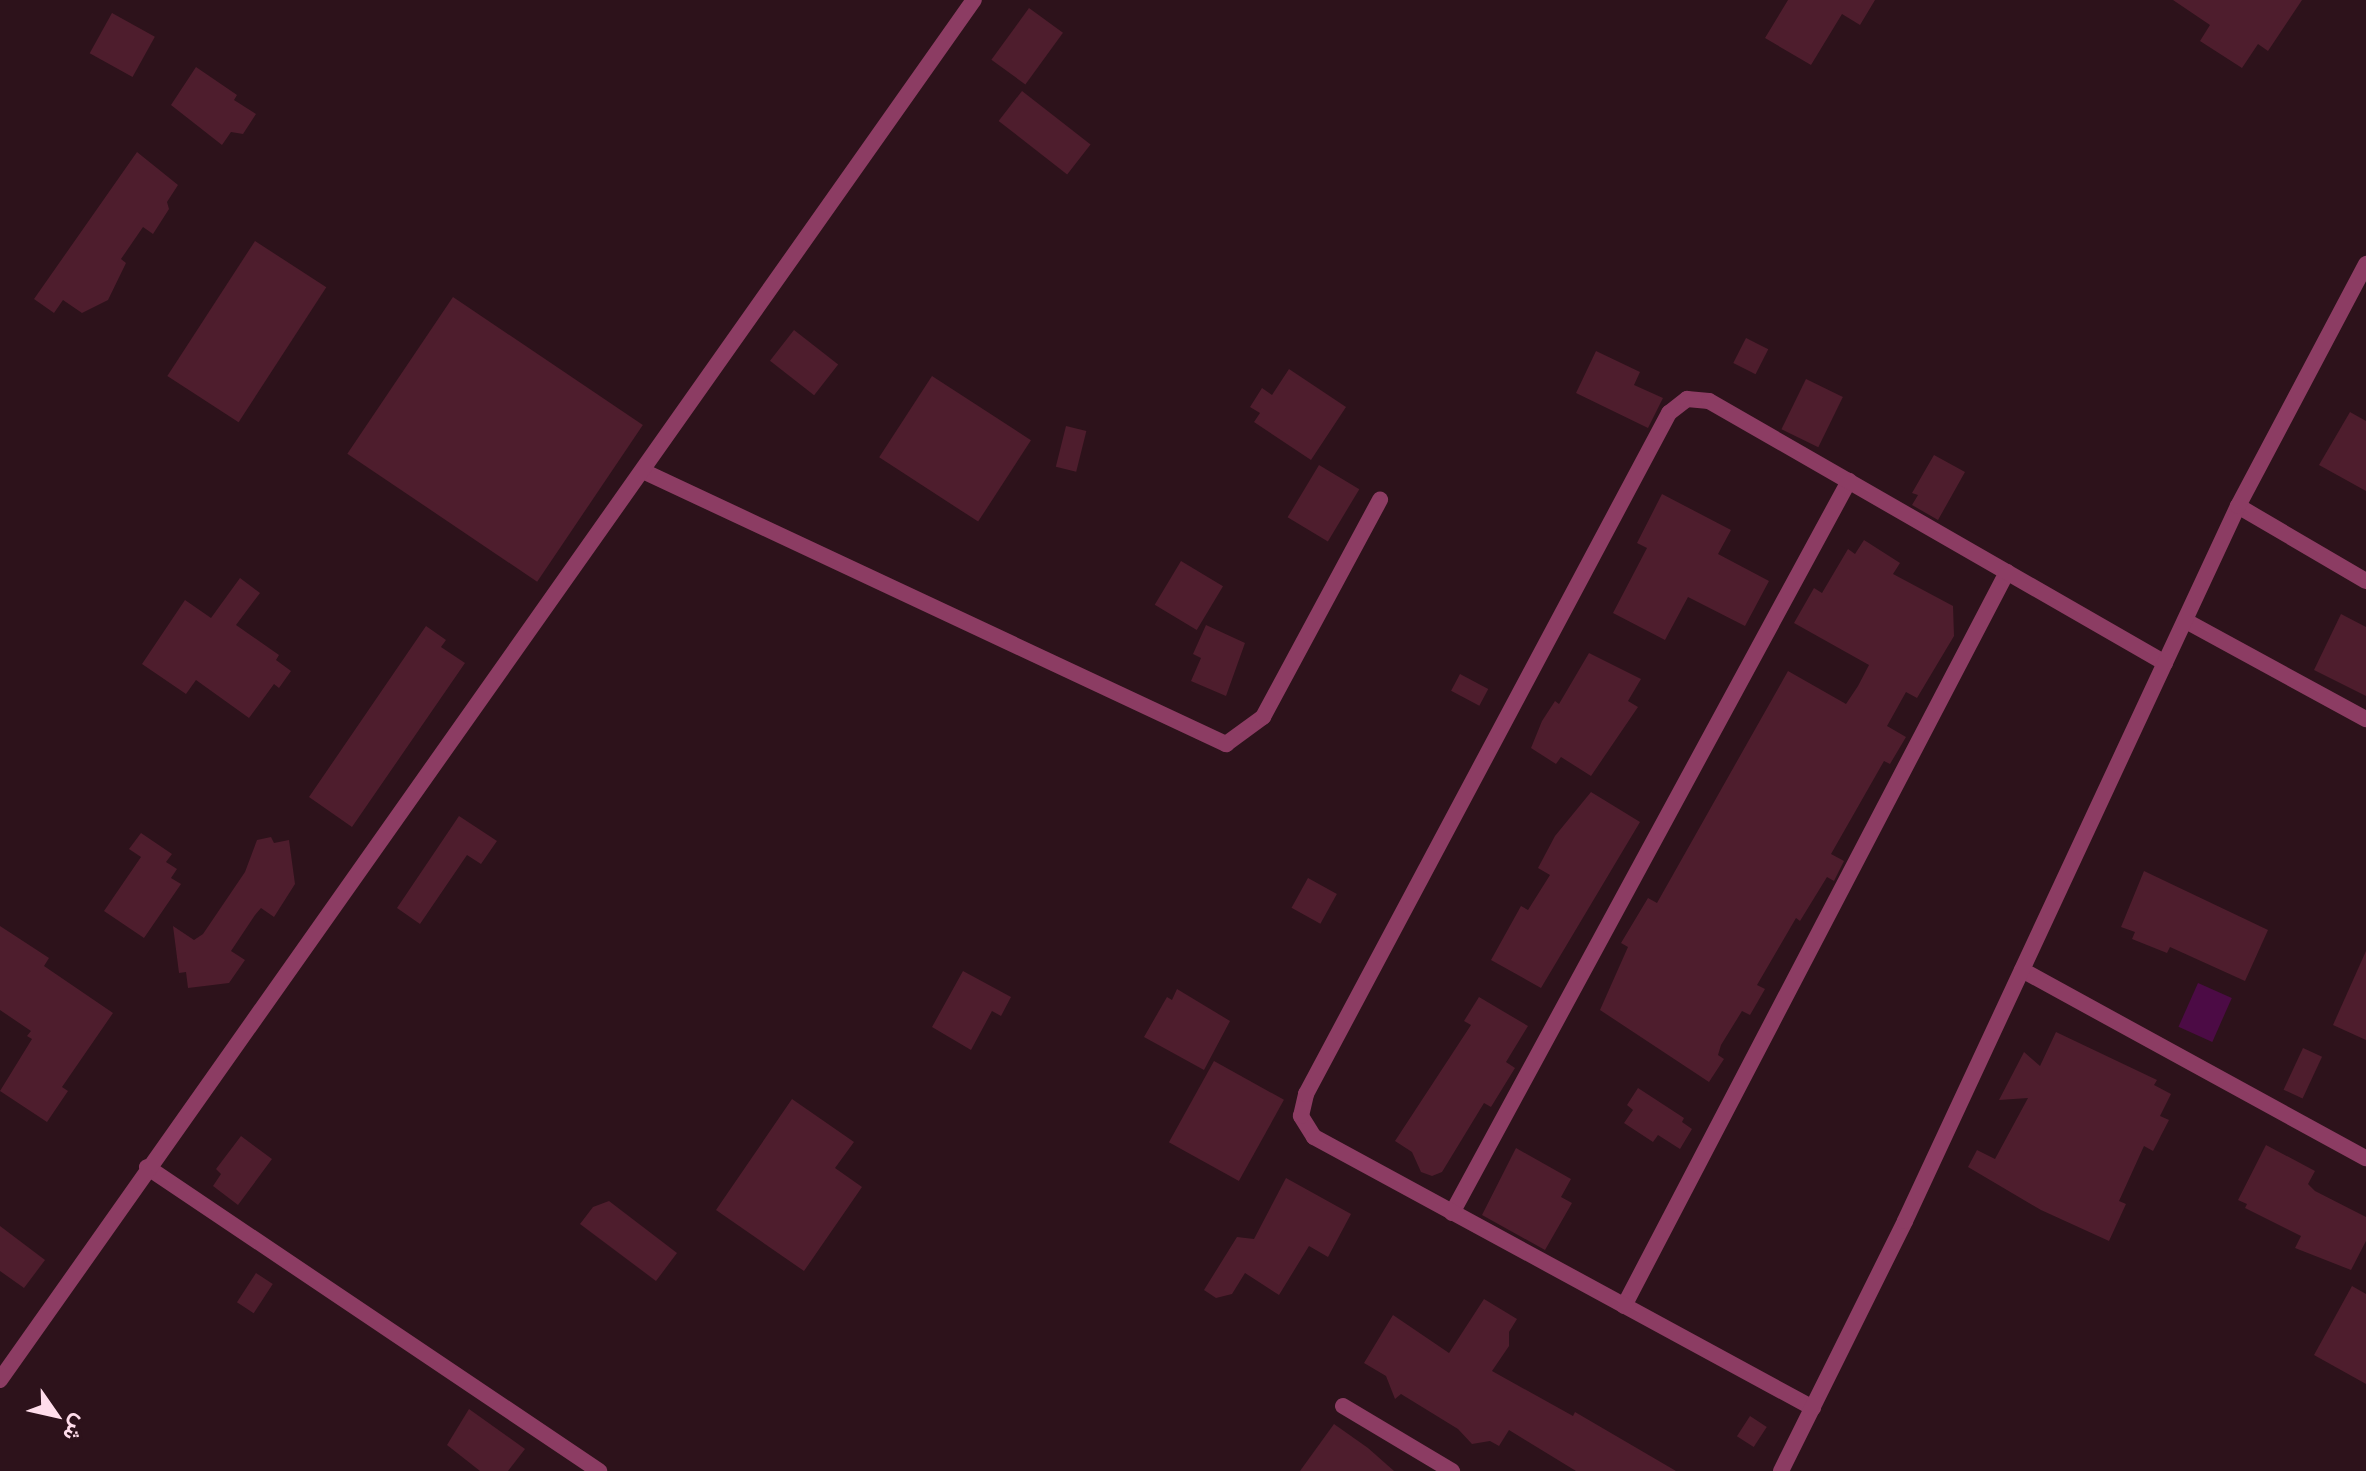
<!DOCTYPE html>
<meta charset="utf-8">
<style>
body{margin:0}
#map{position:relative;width:2366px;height:1471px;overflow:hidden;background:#2d121b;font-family:"IBM Plex Sans",Vazirmatn,sans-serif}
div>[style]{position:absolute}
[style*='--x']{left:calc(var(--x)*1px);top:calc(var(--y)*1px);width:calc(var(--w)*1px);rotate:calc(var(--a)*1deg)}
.water>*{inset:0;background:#4c0b45;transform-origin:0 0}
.building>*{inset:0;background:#4e1d2d;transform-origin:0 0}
.minor>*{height:16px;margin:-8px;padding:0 8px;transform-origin:8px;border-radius:8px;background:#8c3c63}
.tertiary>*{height:16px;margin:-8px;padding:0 8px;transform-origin:8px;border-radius:8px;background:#8c3c63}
span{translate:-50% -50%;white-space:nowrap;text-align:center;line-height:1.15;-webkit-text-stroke:7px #2d121b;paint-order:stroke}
.north{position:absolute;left:16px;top:1375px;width:80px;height:80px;-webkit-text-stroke:6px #2d121b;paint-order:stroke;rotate:124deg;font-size:22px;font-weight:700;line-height:32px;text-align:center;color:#ffddeb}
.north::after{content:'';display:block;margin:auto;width:28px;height:36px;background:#ffddeb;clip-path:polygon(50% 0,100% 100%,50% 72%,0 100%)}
</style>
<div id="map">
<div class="water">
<div style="left:2198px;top:983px;width:37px;height:48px;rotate:24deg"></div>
</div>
<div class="building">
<div style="clip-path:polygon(1788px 0,1875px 0,1860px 25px,1842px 14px,1811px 65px,1765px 38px)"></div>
<div style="clip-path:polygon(2173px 0,2302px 0,2268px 51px,2258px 44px,2242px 68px,2200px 41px,2210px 25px)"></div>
<div style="left:1029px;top:8px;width:42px;height:64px;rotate:36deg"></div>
<div style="left:112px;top:13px;width:49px;height:46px;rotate:29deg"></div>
<div style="clip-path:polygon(196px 67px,237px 95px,234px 100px,256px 114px,243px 134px,231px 132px,222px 145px,171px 105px)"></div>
<div style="left:1022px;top:91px;width:87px;height:38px;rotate:38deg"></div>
<div style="clip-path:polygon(137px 152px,178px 185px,167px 202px,169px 209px,153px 234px,143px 227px,121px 259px,126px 263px,108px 300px,82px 313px,63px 300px,54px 313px,34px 299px)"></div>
<div style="left:255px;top:241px;width:85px;height:161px;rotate:33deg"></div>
<div style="left:453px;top:297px;width:229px;height:189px;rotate:34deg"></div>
<div style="left:794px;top:330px;width:56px;height:39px;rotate:38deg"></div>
<div style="left:1746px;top:338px;width:25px;height:28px;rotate:27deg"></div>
<div style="clip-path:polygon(1596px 351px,1640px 372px,1634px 385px,1663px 398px,1648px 428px,1576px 393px)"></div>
<div style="clip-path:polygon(1289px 369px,1346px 407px,1311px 460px,1254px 422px,1260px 413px,1250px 407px,1262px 388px,1272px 395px)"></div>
<div style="left:932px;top:376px;width:118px;height:97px;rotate:33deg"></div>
<div style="left:1806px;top:379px;width:41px;height:56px;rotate:26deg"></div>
<div style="clip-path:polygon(2350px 412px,2366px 421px,2366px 491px,2319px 465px)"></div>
<div style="left:1066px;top:426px;width:21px;height:42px;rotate:14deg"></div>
<div style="clip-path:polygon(1934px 455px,1965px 472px,1938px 520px,1912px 505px,1918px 495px,1912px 493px)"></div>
<div style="left:1319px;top:465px;width:47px;height:61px;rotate:31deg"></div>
<div style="clip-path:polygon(1662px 494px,1731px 530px,1718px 554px,1769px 581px,1745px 626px,1688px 597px,1665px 640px,1613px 613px,1647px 548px,1637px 543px)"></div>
<div style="clip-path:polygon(1864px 540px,1900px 563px,1893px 574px,1953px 606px,1954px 636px,1917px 698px,1906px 692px,1887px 726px,1906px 737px,1890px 764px,1884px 761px,1831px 854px,1844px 861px,1834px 881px,1827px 877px,1800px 921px,1796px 918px,1757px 985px,1765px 989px,1750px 1015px,1742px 1011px,1721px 1045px,1718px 1055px,1724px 1059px,1709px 1082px,1600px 1010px,1628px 947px,1621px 943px,1648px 898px,1657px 903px,1788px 671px,1846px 704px,1858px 686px,1869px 665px,1794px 623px,1814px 588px,1822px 593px,1848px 549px,1855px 554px)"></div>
<div style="left:1181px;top:561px;width:49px;height:51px;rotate:31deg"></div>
<div style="clip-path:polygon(240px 578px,260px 593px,236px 625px,279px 655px,276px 660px,291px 671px,279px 688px,274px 684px,249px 718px,196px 680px,186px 694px,142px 664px,185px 600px,211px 618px)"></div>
<div style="clip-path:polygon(2341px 614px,2366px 627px,2366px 696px,2314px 670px)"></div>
<div style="clip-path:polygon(1206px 625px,1245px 643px,1226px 696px,1191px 681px,1201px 658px,1193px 654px)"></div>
<div style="clip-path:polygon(426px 626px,446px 640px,441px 647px,465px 663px,352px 827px,309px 797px)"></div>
<div style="clip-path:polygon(1589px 653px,1641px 679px,1628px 701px,1638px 707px,1591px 776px,1561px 757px,1556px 764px,1531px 748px,1542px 721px,1555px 701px,1559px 704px)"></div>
<div style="left:1460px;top:674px;width:32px;height:19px;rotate:28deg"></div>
<div style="clip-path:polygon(1591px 792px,1640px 822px,1541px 988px,1491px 960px,1521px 906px,1528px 910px,1550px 875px,1538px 868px,1555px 836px)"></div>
<div style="clip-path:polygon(459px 816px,497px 841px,481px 864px,467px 855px,420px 924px,397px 908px)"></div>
<div style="clip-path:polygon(141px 833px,172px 854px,166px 862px,177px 869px,171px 878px,181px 884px,144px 938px,104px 911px,141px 857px,129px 849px)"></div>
<div style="clip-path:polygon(271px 837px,274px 843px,289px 840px,295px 884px,274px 917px,261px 908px,255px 915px,231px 951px,245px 960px,229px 983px,188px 988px,186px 972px,179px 973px,173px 926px,194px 940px,203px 934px,245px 872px,257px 840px)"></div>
<div style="clip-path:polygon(2144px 871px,2268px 930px,2245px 981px,2170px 947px,2167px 953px,2132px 939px,2135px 932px,2121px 927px)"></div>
<div style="left:1308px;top:878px;width:33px;height:34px;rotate:29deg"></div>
<div style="clip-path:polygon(0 926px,49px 958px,44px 966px,113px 1013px,62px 1087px,68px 1091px,47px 1122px,0 1091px,32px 1039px,27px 1036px,31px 1031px,0 1010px)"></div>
<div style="clip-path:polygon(2366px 951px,2366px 1040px,2333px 1025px)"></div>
<div style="clip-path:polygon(963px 971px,1011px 997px,1001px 1016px,992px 1011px,971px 1050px,932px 1027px)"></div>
<div style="clip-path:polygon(1177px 989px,1230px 1021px,1204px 1070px,1144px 1037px,1167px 997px,1172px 1000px)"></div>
<div style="clip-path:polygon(1479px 997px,1528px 1026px,1506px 1062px,1515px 1068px,1491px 1107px,1484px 1103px,1442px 1172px,1432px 1176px,1421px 1172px,1412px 1152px,1395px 1141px,1471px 1025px,1464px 1021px)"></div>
<div style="clip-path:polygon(2056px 1032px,2157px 1080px,2154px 1085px,2171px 1094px,2160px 1116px,2169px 1120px,2153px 1151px,2144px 1146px,2119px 1201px,2126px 1204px,2109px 1241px,2041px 1210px,1968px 1167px,1977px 1150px,1995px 1159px,2028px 1098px,1999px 1100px,2024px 1052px,2040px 1066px)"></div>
<div style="left:2303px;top:1048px;width:21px;height:46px;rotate:25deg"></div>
<div style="left:1214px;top:1061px;width:80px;height:93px;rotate:29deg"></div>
<div style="clip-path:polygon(1638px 1088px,1684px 1118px,1682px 1122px,1692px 1129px,1680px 1149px,1658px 1135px,1653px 1142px,1624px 1123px,1633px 1110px,1627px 1105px)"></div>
<div style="clip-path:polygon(792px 1099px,854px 1142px,835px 1168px,862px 1187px,804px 1271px,716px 1210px)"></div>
<div style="clip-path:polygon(241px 1136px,272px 1159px,238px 1205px,213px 1186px,221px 1174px,216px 1169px)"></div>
<div style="clip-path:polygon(2266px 1145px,2315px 1171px,2308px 1184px,2315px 1191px,2366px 1217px,2366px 1241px,2351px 1270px,2295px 1248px,2301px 1236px,2245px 1208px,2247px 1204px,2238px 1200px)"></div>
<div style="clip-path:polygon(1516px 1148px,1571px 1179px,1561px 1197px,1572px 1203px,1545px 1250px,1482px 1215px)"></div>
<div style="clip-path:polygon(1286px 1178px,1351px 1214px,1328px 1257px,1309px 1246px,1279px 1295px,1245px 1273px,1232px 1294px,1216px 1298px,1204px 1290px,1237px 1237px,1254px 1239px)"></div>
<div style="clip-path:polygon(609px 1201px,677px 1253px,656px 1281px,580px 1224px,593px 1207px)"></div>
<div style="clip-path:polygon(0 1226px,45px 1260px,24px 1288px,0 1271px)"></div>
<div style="left:256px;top:1273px;width:20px;height:35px;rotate:33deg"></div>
<div style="clip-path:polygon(2352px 1286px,2366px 1294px,2366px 1384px,2314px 1355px)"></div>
<div style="clip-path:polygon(1484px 1299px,1517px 1319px,1509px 1332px,1509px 1346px,1492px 1371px,1573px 1416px,1575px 1412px,1676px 1471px,1576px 1471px,1509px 1430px,1499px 1446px,1490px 1441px,1472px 1444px,1458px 1429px,1401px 1394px,1395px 1399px,1386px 1376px,1364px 1363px,1393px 1315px,1449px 1353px)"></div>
<div style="clip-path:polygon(469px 1409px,525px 1449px,508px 1471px,480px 1471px,447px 1445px)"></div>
<div style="left:1750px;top:1416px;width:20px;height:24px;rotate:33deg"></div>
<div style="clip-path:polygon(1334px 1424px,1368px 1448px,1394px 1471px,1300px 1471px)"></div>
</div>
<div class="minor">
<div style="--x:645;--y:472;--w:642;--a:25.09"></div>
<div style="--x:1226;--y:744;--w:46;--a:-36.1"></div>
<div style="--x:1263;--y:717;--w:247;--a:-61.7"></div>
<div style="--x:2238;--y:506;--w:148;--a:30.4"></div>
<div style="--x:2186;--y:621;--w:205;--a:28.6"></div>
<div style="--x:2022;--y:970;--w:392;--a:28.7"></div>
<div style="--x:147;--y:1167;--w:545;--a:33.92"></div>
<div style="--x:1452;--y:1213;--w:833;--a:-61.53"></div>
<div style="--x:1624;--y:1306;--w:828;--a:-62.44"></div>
<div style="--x:0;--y:1380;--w:1689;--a:-54.79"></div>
<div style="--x:1343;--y:1406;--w:127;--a:30.8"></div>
<div style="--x:1813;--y:1408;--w:568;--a:-151.49"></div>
<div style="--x:1314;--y:1137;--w:25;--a:-122"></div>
<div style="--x:1301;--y:1116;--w:23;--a:-77"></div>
<div style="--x:1306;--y:1094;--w:772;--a:-61.94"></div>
<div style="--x:1669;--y:413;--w:23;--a:-38"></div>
<div style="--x:1687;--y:399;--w:22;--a:5"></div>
<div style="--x:1709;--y:401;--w:526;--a:29.88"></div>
</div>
<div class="tertiary">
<div style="--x:1781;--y:1471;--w:279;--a:-63.6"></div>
<div style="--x:1905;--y:1221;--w:789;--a:-65.03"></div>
<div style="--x:2238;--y:506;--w:274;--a:-62.1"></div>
</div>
<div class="north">ش</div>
</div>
